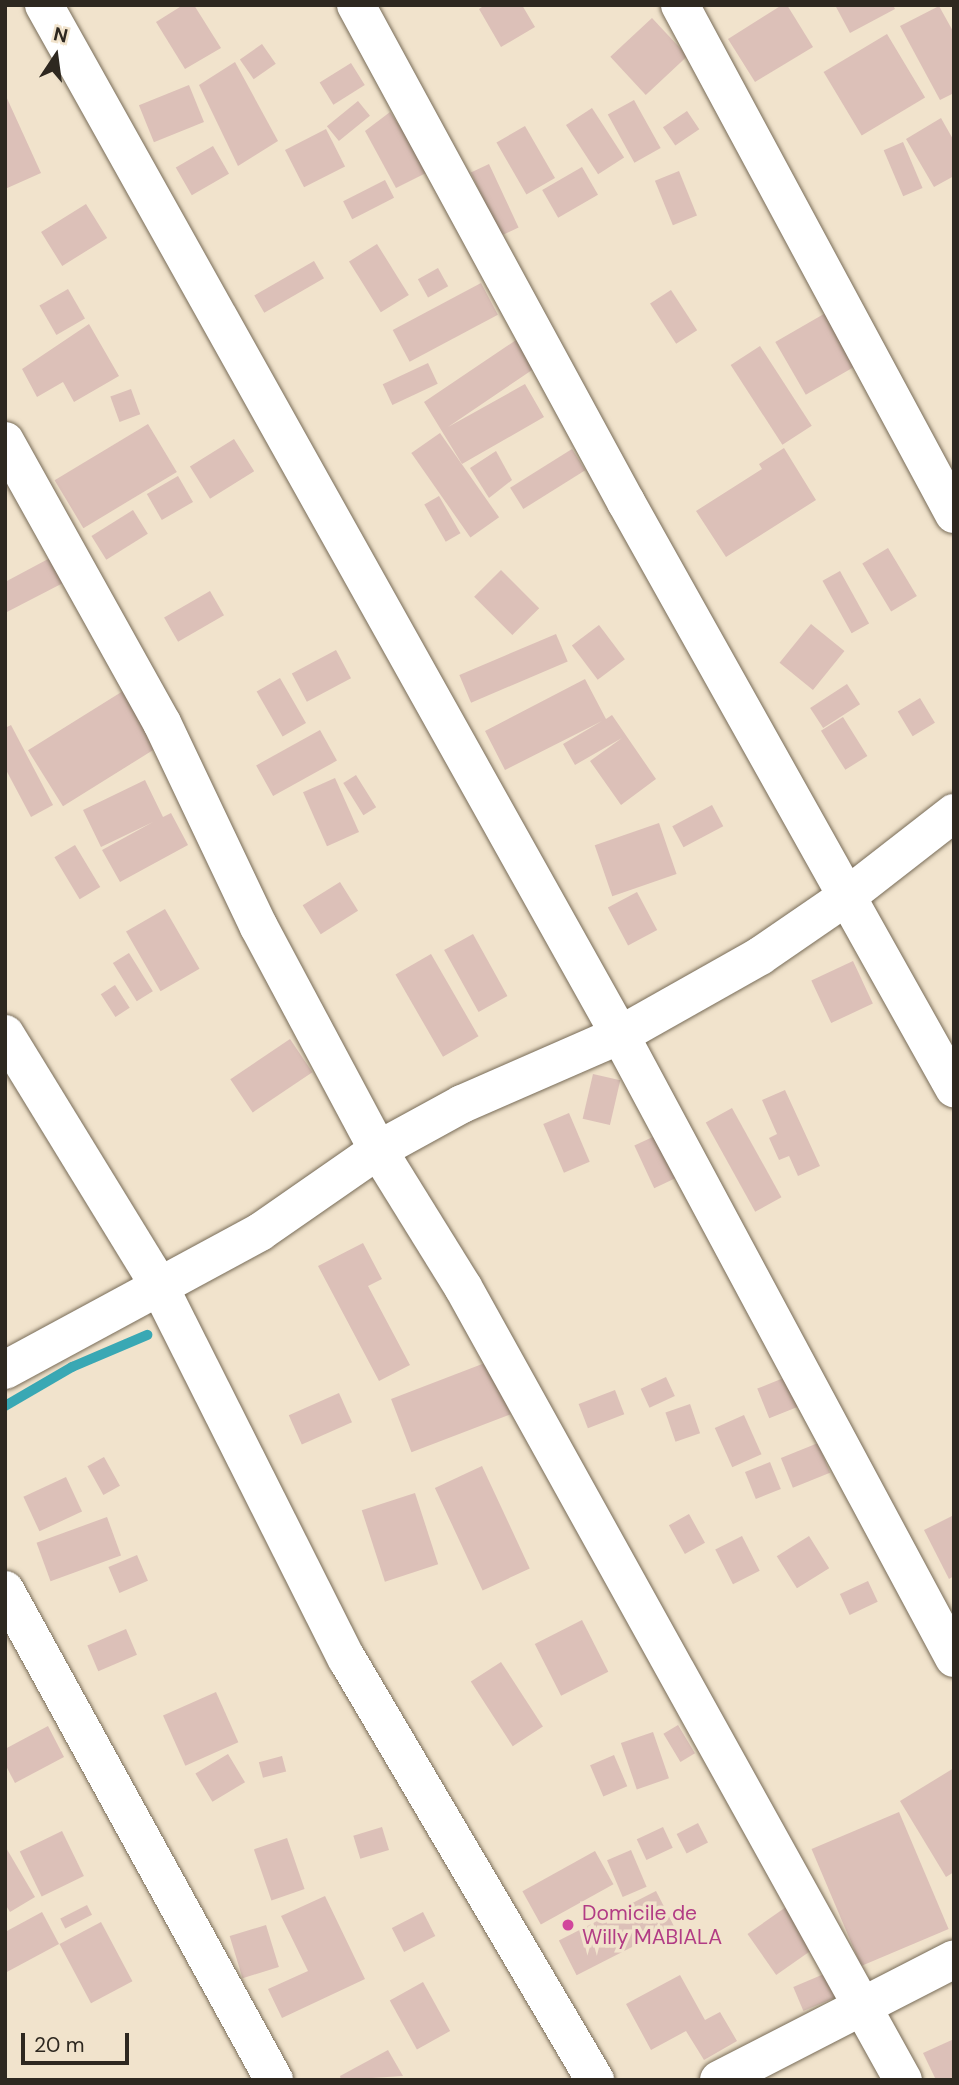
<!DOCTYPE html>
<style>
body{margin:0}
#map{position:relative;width:959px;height:2085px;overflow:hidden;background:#f1e3cc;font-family:"DM Sans",sans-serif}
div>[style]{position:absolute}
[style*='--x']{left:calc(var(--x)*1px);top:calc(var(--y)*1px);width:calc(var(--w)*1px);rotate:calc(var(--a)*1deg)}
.stream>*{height:10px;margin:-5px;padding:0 5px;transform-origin:5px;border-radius:5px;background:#39a8b4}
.building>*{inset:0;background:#dcc0b8;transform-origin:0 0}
.roads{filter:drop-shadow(0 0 2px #786c58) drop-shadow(0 0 2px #786c58)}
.minor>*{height:38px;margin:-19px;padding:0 19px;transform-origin:19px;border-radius:19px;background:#fff}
.dots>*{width:19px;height:19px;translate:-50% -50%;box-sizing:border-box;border:4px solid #f1e3cc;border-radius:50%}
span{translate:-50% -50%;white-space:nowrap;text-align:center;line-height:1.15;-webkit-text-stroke:7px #f1e3cc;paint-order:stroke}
.hotel-label{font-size:21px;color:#b23c85}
.left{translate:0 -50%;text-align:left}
.frame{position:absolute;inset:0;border:7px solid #2e2820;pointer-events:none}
.north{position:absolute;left:21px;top:21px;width:70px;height:70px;-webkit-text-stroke:5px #f1e3cc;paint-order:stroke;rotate:13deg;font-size:19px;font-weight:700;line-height:28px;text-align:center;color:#2e2820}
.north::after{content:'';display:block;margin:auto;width:24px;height:32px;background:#2e2820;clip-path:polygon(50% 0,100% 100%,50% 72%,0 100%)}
.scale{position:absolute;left:21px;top:2033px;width:108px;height:32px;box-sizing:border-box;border:4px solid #2e2820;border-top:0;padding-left:9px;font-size:21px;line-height:24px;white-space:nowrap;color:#2e2820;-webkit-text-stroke:5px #f1e3cc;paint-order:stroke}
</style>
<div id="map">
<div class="stream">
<div style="--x:5;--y:1406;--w:78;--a:-30.2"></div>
<div style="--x:72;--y:1367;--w:82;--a:-23.1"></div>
</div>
<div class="building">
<div style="clip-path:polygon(183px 5px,194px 5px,221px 48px,185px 69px,156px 22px)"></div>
<div style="clip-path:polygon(485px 5px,522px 5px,535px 27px,501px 47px,479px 9px)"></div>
<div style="clip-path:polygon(782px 5px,787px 5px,813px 47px,755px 82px,728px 39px)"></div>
<div style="clip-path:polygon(835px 5px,893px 5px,895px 9px,850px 33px)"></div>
<div style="clip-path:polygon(939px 6px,954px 33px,954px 93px,940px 100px,900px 26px)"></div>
<div style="left:652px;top:18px;width:52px;height:57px;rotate:47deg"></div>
<div style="left:887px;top:34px;width:74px;height:74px;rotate:59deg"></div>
<div style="left:262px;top:44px;width:24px;height:27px;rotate:55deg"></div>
<div style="clip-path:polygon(235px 62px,278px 141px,238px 166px,199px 85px)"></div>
<div style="left:351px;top:63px;width:26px;height:37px;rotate:58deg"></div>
<div style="left:189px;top:85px;width:40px;height:54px;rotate:68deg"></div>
<div style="clip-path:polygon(5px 94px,41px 173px,5px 189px)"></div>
<div style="left:634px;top:100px;width:55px;height:30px;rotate:61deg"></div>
<div style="left:358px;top:101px;width:19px;height:40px;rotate:51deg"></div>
<div style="left:592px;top:108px;width:59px;height:31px;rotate:57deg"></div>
<div style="left:687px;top:111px;width:22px;height:29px;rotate:56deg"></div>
<div style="clip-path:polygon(390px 112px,430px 171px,396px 188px,365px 131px)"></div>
<div style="clip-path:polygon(941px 118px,954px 141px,954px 176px,934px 187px,906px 139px)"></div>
<div style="left:525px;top:126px;width:60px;height:33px;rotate:60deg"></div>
<div style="left:326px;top:129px;width:42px;height:46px;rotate:63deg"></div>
<div style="left:903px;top:142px;width:50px;height:21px;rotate:67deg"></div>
<div style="left:213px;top:146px;width:32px;height:43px;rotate:60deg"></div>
<div style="left:489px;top:164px;width:70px;height:20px;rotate:65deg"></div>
<div style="left:582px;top:167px;width:32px;height:46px;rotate:60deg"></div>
<div style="left:679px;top:171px;width:48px;height:26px;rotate:68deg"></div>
<div style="left:385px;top:180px;width:20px;height:47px;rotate:63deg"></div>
<div style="left:86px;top:204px;width:40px;height:53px;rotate:58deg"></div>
<div style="left:377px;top:244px;width:60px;height:33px;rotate:58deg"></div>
<div style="left:314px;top:261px;width:20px;height:69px;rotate:60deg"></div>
<div style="left:438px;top:268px;width:21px;height:23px;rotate:61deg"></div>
<div style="left:481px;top:283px;width:36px;height:100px;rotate:62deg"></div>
<div style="left:68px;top:289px;width:34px;height:33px;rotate:60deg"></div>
<div style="left:671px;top:290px;width:48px;height:25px;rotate:57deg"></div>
<div style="left:829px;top:311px;width:61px;height:62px;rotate:60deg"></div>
<div style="clip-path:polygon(89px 324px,119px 376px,74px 402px,63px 382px,37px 397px,22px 369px)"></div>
<div style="clip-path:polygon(519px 338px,538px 366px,448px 427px,525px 384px,544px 417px,462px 464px,424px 402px)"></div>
<div style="left:760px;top:346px;width:95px;height:35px;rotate:57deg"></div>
<div style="left:428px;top:363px;width:23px;height:50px;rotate:65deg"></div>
<div style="left:131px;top:389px;width:27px;height:22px;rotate:70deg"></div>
<div style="left:148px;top:424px;width:56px;height:109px;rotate:59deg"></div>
<div style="left:440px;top:433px;width:103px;height:35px;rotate:55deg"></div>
<div style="left:234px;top:439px;width:38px;height:52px;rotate:58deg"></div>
<div style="clip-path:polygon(784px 448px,816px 500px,726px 557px,696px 511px,762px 469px,759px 464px)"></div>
<div style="left:572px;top:449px;width:25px;height:73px;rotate:58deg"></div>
<div style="clip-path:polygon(496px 451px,512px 480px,489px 498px,470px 468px)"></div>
<div style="left:178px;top:476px;width:30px;height:36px;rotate:60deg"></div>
<div style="left:439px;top:496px;width:43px;height:17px;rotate:60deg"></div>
<div style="left:133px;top:510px;width:28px;height:49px;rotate:58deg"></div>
<div style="left:888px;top:548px;width:56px;height:30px;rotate:59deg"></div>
<div style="clip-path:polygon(50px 558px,63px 583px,5px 613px,5px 582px)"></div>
<div style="left:501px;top:570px;width:54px;height:38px;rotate:45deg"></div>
<div style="left:840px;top:571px;width:60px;height:20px;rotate:61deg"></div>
<div style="left:210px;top:591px;width:28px;height:53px;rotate:60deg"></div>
<div style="left:811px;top:624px;width:43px;height:50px;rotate:39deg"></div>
<div style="left:599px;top:625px;width:43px;height:34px;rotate:53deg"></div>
<div style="left:556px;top:634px;width:30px;height:105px;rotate:67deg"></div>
<div style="left:336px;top:650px;width:32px;height:50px;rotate:62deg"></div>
<div style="left:280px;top:678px;width:52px;height:27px;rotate:60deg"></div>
<div style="clip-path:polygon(585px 679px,606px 719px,612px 715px,656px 779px,621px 805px,590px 761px,622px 738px,575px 765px,563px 744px,602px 721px,505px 770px,485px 731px)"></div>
<div style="left:847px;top:684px;width:24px;height:44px;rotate:57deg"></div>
<div style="left:123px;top:691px;width:66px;height:112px;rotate:58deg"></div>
<div style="left:920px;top:698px;width:29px;height:26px;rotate:59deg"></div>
<div style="left:843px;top:717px;width:46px;height:26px;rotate:58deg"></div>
<div style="clip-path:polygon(11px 725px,53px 805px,31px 817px,5px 768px,5px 728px)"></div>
<div style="left:320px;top:730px;width:35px;height:73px;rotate:61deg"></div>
<div style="left:356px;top:775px;width:38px;height:15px;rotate:58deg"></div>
<div style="left:335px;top:778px;width:59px;height:35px;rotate:66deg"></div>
<div style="clip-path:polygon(145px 780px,163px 817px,171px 813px,188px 845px,120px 882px,102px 850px,153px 822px,101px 847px,83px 810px)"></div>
<div style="left:712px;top:805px;width:24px;height:45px;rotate:62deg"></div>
<div style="left:659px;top:823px;width:54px;height:68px;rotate:71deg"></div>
<div style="left:75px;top:845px;width:49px;height:24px;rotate:59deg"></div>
<div style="left:340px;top:882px;width:34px;height:44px;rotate:58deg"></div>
<div style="left:637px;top:892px;width:43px;height:33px;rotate:62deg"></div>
<div style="left:165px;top:909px;width:69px;height:45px;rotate:60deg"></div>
<div style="left:473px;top:934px;width:71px;height:33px;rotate:61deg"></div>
<div style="left:129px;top:953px;width:45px;height:19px;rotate:58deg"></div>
<div style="left:431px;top:954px;width:95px;height:41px;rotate:60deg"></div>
<div style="left:853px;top:961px;width:47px;height:46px;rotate:65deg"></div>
<div style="left:115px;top:985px;width:27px;height:17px;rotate:57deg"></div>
<div style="left:290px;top:1039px;width:40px;height:72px;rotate:56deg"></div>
<div style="left:593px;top:1074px;width:28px;height:46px;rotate:13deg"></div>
<div style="clip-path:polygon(785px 1090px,820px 1166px,798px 1176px,789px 1156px,779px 1160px,769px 1138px,777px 1134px,762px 1100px)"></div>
<div style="left:732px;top:1108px;width:102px;height:30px;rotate:61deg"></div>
<div style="left:569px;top:1113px;width:53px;height:28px;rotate:67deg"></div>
<div style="left:657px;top:1135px;width:47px;height:25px;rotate:65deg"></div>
<div style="clip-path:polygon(363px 1243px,382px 1279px,368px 1286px,410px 1365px,379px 1381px,318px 1266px)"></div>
<div style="left:490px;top:1361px;width:57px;height:106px;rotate:69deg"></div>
<div style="left:666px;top:1377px;width:21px;height:28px;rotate:65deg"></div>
<div style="left:786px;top:1377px;width:32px;height:31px;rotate:68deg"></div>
<div style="left:615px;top:1390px;width:26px;height:39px;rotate:69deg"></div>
<div style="left:339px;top:1393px;width:32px;height:55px;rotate:66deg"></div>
<div style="left:690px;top:1404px;width:31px;height:26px;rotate:71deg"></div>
<div style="left:744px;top:1415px;width:43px;height:32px;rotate:66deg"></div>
<div style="left:818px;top:1443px;width:32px;height:40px;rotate:68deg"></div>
<div style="left:104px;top:1457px;width:33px;height:19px;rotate:61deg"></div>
<div style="left:770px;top:1462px;width:29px;height:27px;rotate:68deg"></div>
<div style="left:482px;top:1466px;width:113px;height:52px;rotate:65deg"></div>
<div style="left:66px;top:1477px;width:38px;height:47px;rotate:65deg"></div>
<div style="left:415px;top:1493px;width:75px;height:56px;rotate:72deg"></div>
<div style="left:689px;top:1514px;width:33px;height:23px;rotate:61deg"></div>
<div style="clip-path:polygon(954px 1515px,954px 1576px,949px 1579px,924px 1530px)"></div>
<div style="left:107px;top:1517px;width:41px;height:75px;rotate:70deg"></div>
<div style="left:742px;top:1536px;width:39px;height:30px;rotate:63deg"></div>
<div style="left:809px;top:1536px;width:38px;height:38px;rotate:58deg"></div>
<div style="left:137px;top:1555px;width:28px;height:31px;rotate:67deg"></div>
<div style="left:868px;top:1581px;width:23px;height:31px;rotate:65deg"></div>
<div style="left:582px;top:1620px;width:58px;height:53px;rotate:63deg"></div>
<div style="left:126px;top:1629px;width:28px;height:42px;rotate:67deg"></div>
<div style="left:501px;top:1662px;width:77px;height:36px;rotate:57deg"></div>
<div style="left:216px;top:1692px;width:55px;height:58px;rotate:66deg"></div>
<div style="left:678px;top:1725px;width:33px;height:17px;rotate:59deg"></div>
<div style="clip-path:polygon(48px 1726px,64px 1757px,15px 1783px,5px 1764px,5px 1749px)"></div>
<div style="left:653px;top:1732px;width:49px;height:34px;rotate:71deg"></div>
<div style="left:228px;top:1754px;width:33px;height:38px;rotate:59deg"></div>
<div style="left:614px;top:1755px;width:34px;height:26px;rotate:67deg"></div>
<div style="left:282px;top:1756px;width:16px;height:24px;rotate:75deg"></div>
<div style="clip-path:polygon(954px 1768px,954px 1872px,946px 1877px,900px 1801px)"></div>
<div style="left:899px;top:1812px;width:127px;height:95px;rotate:67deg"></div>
<div style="left:698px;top:1823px;width:22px;height:24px;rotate:63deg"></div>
<div style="left:382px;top:1827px;width:24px;height:30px;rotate:73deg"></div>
<div style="left:663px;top:1827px;width:23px;height:29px;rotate:65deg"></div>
<div style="left:62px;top:1831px;width:50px;height:47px;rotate:64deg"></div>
<div style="left:287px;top:1838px;width:54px;height:35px;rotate:71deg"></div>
<div style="clip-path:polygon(5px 1846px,35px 1897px,10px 1912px,5px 1904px)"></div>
<div style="left:631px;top:1850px;width:40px;height:26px;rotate:67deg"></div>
<div style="left:595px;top:1851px;width:38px;height:83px;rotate:61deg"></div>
<div style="left:656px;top:1891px;width:39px;height:109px;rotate:63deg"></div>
<div style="clip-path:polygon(325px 1896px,365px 1979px,282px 2018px,268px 1989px,308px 1971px,281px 1916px)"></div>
<div style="left:87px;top:1905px;width:11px;height:30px;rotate:63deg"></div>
<div style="left:786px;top:1907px;width:50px;height:47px;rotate:55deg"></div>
<div style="clip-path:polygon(42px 1912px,59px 1944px,5px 1973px,5px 1932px)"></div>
<div style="left:423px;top:1912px;width:27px;height:35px;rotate:63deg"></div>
<div style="left:101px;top:1922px;width:67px;height:47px;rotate:62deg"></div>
<div style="left:266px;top:1925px;width:44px;height:38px;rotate:73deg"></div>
<div style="left:831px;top:1971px;width:26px;height:41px;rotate:67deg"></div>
<div style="clip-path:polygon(680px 1975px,705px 2020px,720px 2012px,737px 2041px,704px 2060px,686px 2031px,651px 2050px,626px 2004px)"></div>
<div style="left:423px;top:1982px;width:56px;height:38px;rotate:61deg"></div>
<div style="clip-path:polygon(954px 2039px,954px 2080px,936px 2080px,923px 2053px)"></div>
<div style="clip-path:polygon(388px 2050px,403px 2076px,341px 2080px,340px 2076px)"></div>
</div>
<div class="roads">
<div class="minor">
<div style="--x:44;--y:5;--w:1180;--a:60.79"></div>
<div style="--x:620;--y:1035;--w:707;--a:61.8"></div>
<div style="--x:356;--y:5;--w:566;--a:61.49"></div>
<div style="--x:626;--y:502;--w:672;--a:60.76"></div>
<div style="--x:680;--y:5;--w:578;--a:61.71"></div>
<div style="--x:5;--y:441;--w:323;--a:60.9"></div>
<div style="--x:162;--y:723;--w:226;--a:64.6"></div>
<div style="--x:259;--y:927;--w:253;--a:61.9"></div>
<div style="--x:378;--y:1150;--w:161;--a:58.2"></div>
<div style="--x:463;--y:1287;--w:907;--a:60.98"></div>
<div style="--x:5;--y:1034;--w:293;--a:58.5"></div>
<div style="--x:158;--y:1284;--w:420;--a:63.3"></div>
<div style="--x:347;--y:1659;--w:489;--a:59.5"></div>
<div style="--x:5;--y:1370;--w:290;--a:-28.4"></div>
<div style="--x:260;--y:1232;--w:144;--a:-34.8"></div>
<div style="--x:378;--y:1150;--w:96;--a:-28.7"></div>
<div style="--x:462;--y:1104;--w:172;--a:-23.6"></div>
<div style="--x:620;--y:1035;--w:161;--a:-29.4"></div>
<div style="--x:760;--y:956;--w:104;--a:-34.5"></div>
<div style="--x:846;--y:897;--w:137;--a:-37.9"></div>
<div style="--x:5;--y:1590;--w:559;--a:61.23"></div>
<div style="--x:719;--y:2080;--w:264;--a:-27.2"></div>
</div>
</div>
<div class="dots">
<div style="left:568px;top:1925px;background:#d1479c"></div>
</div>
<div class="hotel-label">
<span class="left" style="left:582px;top:1925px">Domicile de<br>Willy MABIALA</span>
</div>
<div class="frame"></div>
<div class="north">N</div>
<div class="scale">20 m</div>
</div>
